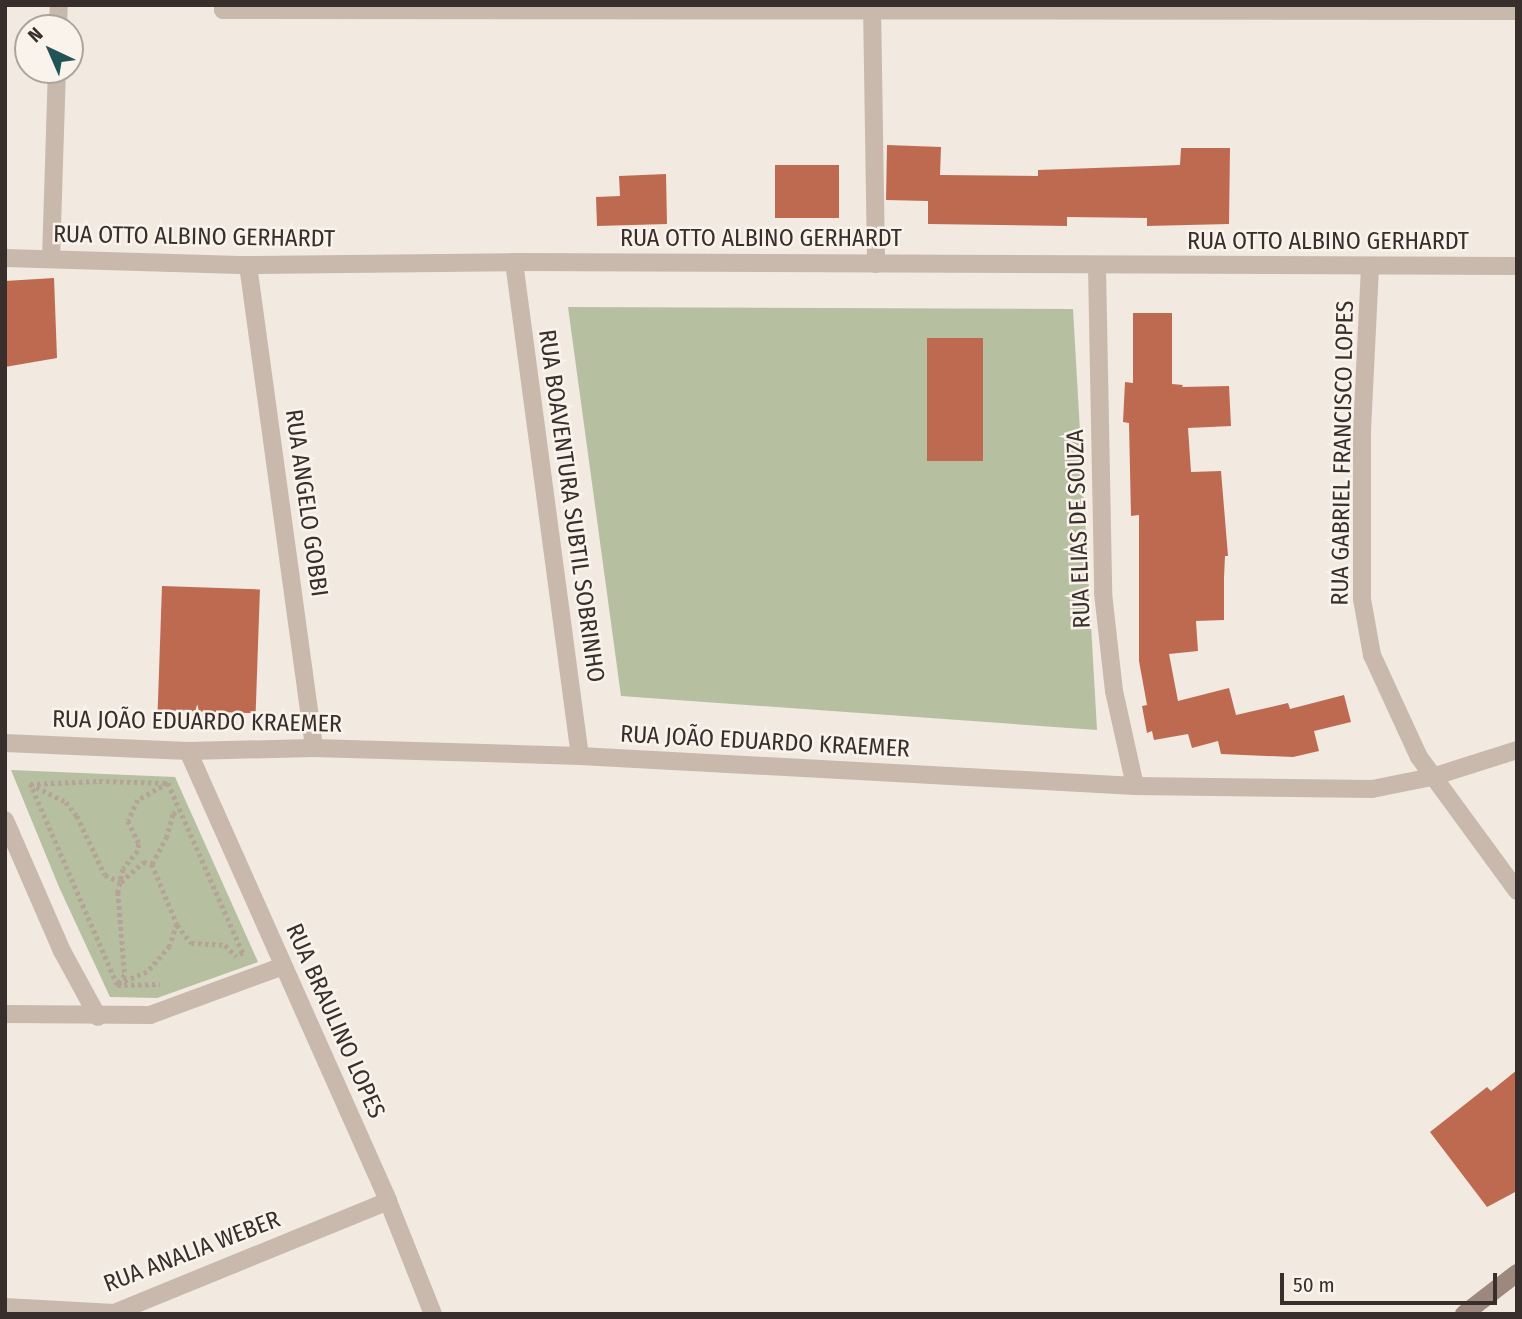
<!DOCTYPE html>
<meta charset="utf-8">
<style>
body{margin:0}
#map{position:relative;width:1522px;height:1319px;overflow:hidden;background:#f2e9e0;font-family:"Fira Sans Condensed",sans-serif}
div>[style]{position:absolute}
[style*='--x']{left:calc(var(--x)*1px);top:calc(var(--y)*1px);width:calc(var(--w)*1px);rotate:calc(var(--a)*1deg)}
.green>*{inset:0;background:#b6c0a0}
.building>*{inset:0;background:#be6a51;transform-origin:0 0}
.path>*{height:4.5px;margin-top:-2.25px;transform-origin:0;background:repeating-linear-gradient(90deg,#b5a396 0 3.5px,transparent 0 7px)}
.street>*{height:18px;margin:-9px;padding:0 9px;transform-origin:9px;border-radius:9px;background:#c9b9ac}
.secondary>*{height:18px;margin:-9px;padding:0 9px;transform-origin:9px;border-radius:9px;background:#9d887d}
span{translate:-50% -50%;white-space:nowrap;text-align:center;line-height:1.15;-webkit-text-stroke:5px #f9f3ec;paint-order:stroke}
.street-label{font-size:24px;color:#382e2b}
.frame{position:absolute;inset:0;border:7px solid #382e2b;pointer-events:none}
.north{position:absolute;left:14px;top:14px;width:70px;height:70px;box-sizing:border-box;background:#f9f3ec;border:2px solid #aca49f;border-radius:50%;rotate:316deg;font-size:19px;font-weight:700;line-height:28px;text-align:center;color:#382e2b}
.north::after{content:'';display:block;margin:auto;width:24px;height:32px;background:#225457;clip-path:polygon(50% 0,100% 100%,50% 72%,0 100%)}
.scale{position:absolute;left:1280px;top:1273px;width:217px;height:32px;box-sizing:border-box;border:4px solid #382e2b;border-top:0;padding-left:9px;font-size:21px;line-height:24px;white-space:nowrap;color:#382e2b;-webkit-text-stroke:5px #f9f3ec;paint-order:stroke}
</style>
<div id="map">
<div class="green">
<div style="clip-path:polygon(568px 307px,1073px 309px,1097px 730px,621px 696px)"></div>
<div style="clip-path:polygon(11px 770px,175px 777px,258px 962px,157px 998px,110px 997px,59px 887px)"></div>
</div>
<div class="building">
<div style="clip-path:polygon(887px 145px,941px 147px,940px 175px,1038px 176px,1038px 170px,1180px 165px,1181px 148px,1230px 148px,1229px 224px,1147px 226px,1147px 218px,1067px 217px,1067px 226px,928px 224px,928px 201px,886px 200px)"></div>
<div style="left:775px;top:165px;width:64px;height:53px"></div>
<div style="clip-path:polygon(666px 174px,667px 224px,597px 226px,596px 197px,620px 196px,619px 176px)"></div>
<div style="clip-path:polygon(54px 278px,57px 358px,5px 367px,5px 281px)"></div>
<div style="clip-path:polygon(1133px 313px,1172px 313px,1172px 384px,1183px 385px,1182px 387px,1229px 386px,1231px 426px,1188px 428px,1191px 472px,1221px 471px,1228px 556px,1225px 556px,1224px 578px,1224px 620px,1196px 621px,1198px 651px,1169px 654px,1178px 701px,1229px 688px,1236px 715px,1288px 703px,1290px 709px,1344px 695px,1351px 722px,1314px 731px,1319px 751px,1293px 757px,1221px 754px,1218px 741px,1192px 748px,1188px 734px,1154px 740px,1152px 731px,1147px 733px,1142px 706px,1147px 705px,1139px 661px,1139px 515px,1131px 516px,1129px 423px,1123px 422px,1125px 382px,1133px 383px)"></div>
<div style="left:927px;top:338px;width:56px;height:123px"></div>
<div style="left:162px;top:586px;width:98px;height:124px;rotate:2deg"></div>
<div style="clip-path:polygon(1517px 1070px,1517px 1191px,1487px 1207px,1430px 1132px,1487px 1087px,1491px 1091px)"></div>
</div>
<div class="path">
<div style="--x:99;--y:781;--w:69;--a:1.7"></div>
<div style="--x:168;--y:783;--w:34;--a:150"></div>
<div style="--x:138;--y:800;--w:23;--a:115"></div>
<div style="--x:128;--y:821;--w:25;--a:64"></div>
<div style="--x:139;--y:844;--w:7;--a:98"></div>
<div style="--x:138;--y:851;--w:23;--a:130"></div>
<div style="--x:123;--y:869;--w:24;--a:102"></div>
<div style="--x:118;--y:892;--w:83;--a:85.2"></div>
<div style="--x:125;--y:975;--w:13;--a:129"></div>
<div style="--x:117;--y:985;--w:219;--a:-113.4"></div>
<div style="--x:30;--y:784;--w:69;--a:-2.5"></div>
<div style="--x:168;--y:783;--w:186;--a:66.2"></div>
<div style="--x:243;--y:953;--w:5;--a:158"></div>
<div style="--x:30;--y:784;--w:40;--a:26.6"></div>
<div style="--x:66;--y:802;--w:18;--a:52"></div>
<div style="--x:77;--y:816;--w:65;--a:64.6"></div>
<div style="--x:105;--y:875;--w:17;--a:24"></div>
<div style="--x:121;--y:882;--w:30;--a:-42"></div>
<div style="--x:143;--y:862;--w:9;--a:13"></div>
<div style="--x:152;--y:864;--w:65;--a:67.4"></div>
<div style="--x:177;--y:924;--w:23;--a:108"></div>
<div style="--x:170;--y:946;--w:35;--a:131"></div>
<div style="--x:147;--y:972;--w:33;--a:157"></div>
<div style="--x:117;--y:985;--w:43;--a:-1.3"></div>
<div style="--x:152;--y:864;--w:30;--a:-62"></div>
<div style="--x:166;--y:838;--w:25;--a:-74"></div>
<div style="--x:173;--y:814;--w:8;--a:-45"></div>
<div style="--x:177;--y:925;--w:23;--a:52"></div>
<div style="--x:191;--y:943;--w:34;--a:3"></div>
<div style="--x:225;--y:945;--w:16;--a:45"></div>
</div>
<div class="street">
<div style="--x:223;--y:5;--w:5;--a:90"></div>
<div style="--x:223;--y:10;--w:1294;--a:0.04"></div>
<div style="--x:872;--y:5;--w:259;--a:89.1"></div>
<div style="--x:58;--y:28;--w:23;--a:-88"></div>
<div style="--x:5;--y:258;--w:243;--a:1.7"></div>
<div style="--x:248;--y:265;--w:266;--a:-0.6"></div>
<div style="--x:514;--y:262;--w:1003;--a:0.23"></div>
<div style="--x:51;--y:259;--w:189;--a:-88.2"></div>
<div style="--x:514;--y:262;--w:498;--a:82.4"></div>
<div style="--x:248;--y:265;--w:487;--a:82.2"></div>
<div style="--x:1097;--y:267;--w:326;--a:88.9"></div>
<div style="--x:1103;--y:593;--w:99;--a:83.6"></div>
<div style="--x:1114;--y:691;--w:97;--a:77.5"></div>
<div style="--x:1370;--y:267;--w:165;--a:92.8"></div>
<div style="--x:1362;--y:432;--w:167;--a:90"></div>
<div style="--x:1362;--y:599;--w:57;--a:79.9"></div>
<div style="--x:1372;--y:655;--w:112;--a:65.3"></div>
<div style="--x:1419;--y:757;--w:166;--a:53.8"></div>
<div style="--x:5;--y:743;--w:183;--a:2.5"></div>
<div style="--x:188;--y:751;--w:126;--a:-1.4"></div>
<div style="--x:314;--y:748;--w:266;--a:1.7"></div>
<div style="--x:580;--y:756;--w:556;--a:3.09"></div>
<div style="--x:1135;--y:786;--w:237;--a:0.7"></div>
<div style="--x:1372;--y:789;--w:61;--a:-11.3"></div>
<div style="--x:1432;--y:777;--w:89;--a:-17.6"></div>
<div style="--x:188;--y:751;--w:492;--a:66"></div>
<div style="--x:388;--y:1201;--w:122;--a:68.3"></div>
<div style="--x:5;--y:820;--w:143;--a:66.5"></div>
<div style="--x:62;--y:951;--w:75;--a:61.4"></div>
<div style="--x:5;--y:1014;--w:145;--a:0.4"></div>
<div style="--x:150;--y:1015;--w:142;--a:-20.2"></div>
<div style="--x:5;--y:1307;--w:109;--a:3.2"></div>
<div style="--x:114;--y:1313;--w:296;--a:-22.2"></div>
</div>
<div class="secondary">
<div style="--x:1464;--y:1314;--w:67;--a:-37.7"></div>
</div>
<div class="street-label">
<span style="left:194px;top:237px;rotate:1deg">RUA OTTO ALBINO GERHARDT</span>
<span style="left:761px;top:239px">RUA OTTO ALBINO GERHARDT</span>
<span style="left:1328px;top:242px">RUA OTTO ALBINO GERHARDT</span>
<span style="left:1343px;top:453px;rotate:-89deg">RUA GABRIEL FRANCISCO LOPES</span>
<span style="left:306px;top:503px;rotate:82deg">RUA ANGELO GOBBI</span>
<span style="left:571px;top:506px;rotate:82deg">RUA BOAVENTURA SUBTIL SOBRINHO</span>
<span style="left:1079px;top:529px;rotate:-92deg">RUA ELIAS DE SOUZA</span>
<span style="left:197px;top:722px;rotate:1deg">RUA JOÃO EDUARDO KRAEMER</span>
<span style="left:765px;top:742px;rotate:3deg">RUA JOÃO EDUARDO KRAEMER</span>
<span style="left:335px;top:1021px;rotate:66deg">RUA BRAULINO LOPES</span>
<span style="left:192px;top:1252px;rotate:-21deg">RUA ANALIA WEBER</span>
</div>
<div class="frame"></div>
<div class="north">N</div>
<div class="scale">50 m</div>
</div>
